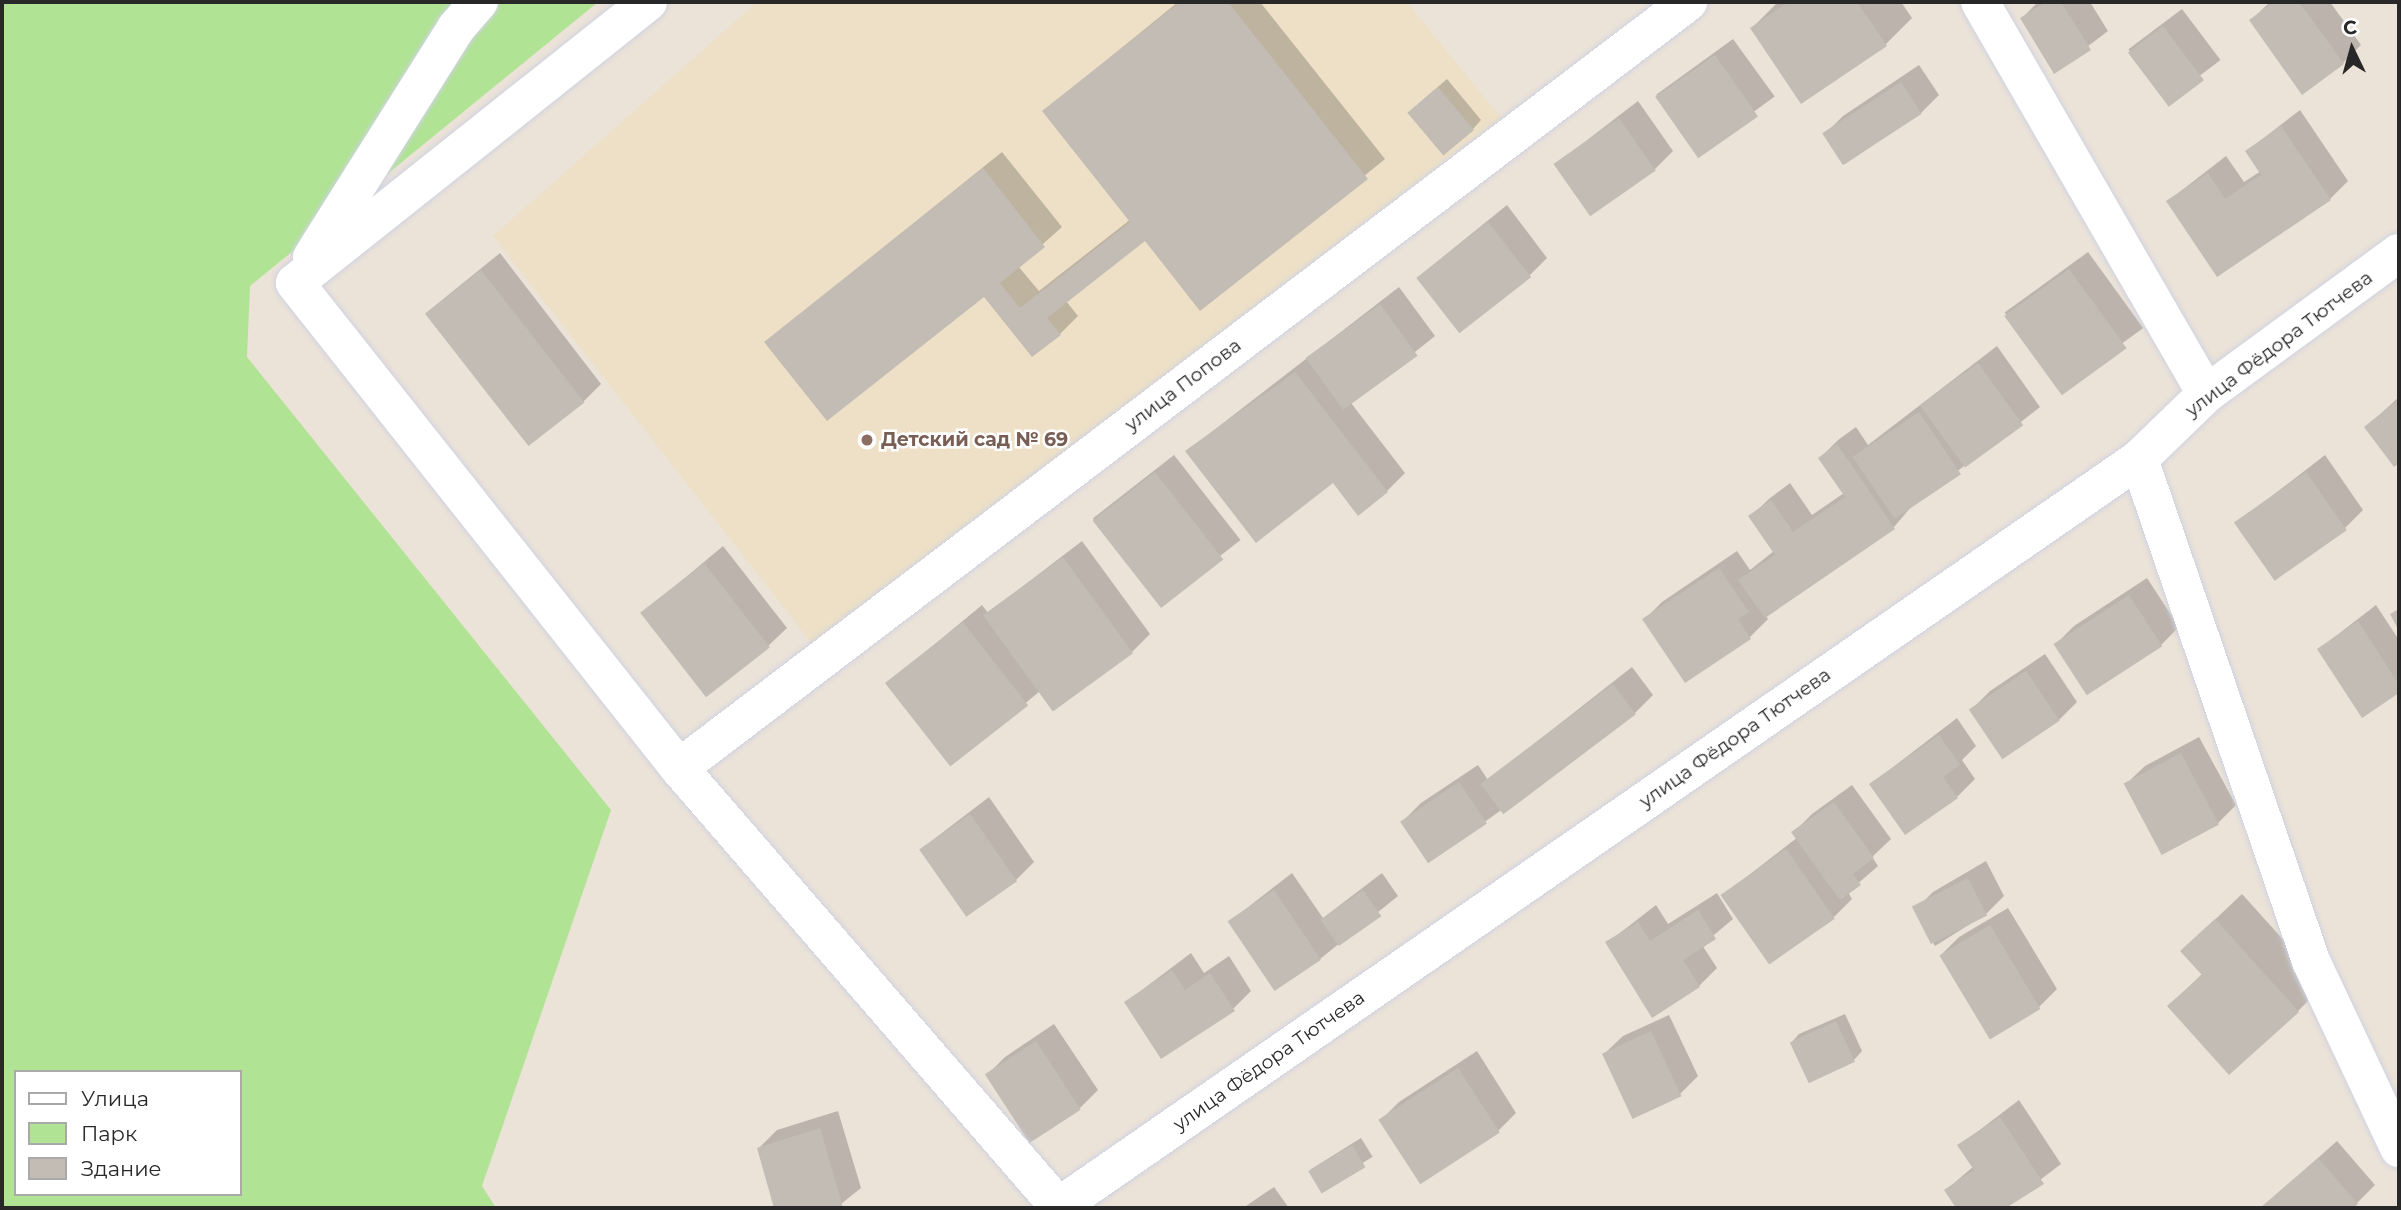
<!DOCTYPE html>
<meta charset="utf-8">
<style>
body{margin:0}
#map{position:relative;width:2401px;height:1210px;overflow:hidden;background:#ebe2d8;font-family:Montserrat,sans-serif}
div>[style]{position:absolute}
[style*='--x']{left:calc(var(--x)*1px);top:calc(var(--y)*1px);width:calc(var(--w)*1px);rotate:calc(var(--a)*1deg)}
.education>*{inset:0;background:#ede0c7}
.green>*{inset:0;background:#b0e393}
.shadow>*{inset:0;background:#0003;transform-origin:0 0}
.building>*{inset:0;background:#c3bcb5;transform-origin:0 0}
.roads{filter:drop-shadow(0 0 2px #ced2e1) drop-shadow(0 0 2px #ced2e1)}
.street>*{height:38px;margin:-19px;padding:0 19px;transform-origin:19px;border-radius:19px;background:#fff}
.dots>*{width:19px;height:19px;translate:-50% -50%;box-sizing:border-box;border:4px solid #fff;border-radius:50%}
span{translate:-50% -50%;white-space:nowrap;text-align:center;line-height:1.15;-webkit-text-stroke:5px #fff;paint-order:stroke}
.street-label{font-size:19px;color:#282828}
.education-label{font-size:19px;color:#785e54;font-weight:700}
.left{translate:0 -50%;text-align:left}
.frame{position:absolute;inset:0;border:4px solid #282828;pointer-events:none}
.legend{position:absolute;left:14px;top:1070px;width:228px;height:126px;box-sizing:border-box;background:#fff;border:2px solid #a9a9a9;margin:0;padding:9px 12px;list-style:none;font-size:21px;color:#282828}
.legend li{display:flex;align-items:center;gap:14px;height:35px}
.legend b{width:35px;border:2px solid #a9a9a9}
.north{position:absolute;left:2317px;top:14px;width:70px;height:70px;-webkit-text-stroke:5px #fff;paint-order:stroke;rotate:355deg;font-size:19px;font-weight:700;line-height:28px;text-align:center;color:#282828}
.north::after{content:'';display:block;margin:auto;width:24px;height:32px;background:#282828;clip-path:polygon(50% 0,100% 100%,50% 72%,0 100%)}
</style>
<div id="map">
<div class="education">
<i style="clip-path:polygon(757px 2px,1407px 2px,1501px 118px,813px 645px,493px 236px)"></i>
</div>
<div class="green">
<i style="clip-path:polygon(evenodd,2px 2px,598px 2px,250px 286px,247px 357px,611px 810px,482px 1186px,496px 1208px,2px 1208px,2px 2px,16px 1072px,240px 1072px,240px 1194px,16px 1194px,16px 1072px)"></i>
</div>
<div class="shadow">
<i style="clip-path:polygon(1178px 2px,1260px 2px,1385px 159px,1201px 309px,1145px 238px,1066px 301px,1078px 316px,1060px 334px,984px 294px,766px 342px,1002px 152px,1062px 227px,1018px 266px,1039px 291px,1131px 219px,1044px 111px)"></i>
<i style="clip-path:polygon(1778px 2px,1901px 2px,1912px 18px,1886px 44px,1752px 28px)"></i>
<i style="clip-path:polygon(2038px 2px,2090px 2px,2108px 31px,2055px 71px,2022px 18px)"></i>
<i style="clip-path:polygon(2270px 2px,2330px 2px,2361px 45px,2343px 63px,2251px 20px)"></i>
<i style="left:2182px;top:9px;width:64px;height:67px;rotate:53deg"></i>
<i style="left:1733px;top:39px;width:71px;height:95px;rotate:54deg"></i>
<i style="clip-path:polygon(1919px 65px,1939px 95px,1921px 113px,1845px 164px,1825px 134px,1843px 116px)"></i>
<i style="clip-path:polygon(1447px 79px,1481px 120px,1473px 129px,1418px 104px)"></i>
<i style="clip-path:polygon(1638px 101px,1673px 151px,1655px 169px,1556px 164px)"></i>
<i style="clip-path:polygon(2300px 110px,2348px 181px,2330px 199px,2168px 201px,2226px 156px,2244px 182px,2261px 171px,2247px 151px)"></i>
<i style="clip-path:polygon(1507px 205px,1547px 258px,1529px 276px,1418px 277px)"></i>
<i style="left:2088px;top:252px;width:94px;height:103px;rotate:54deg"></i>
<i style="clip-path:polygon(500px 253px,601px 384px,583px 402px,426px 313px)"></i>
<i style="clip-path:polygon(1399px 287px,1435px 336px,1351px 403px,1405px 473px,1387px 491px,1187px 451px)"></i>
<i style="clip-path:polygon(1997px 346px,2040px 407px,1911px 507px,1894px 527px,1766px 616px,1768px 619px,1750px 637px,1685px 681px,1644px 620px,1662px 602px,1737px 551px,1750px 570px,1774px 551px,1750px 517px,1769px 499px,1790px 483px,1812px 515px,1844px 493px,1820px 458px,1838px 440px,1856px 427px,1868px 445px)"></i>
<i style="clip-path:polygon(2399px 397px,2399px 461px,2395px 464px,2366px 427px)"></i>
<i style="left:1174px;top:455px;width:108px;height:103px;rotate:52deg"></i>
<i style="clip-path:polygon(2325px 455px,2363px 510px,2345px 528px,2237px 523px)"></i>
<i style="clip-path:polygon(1082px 541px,1150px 634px,1132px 652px,1040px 691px,952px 764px,888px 683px,982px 605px,988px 613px)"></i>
<i style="clip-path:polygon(723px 546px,787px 628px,768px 646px,642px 614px)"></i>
<i style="clip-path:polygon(2147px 578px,2179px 627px,2161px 645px,2056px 644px,2074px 626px)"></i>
<i style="clip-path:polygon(2376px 605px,2399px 640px,2399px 691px,2363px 715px,2319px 649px)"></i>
<i style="clip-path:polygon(2045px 654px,2077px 702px,2059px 720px,1972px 709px,1990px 691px)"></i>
<i style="clip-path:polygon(1632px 667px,1653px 695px,1635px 713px,1486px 821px,1403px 821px,1421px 803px,1478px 765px,1488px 780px)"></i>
<i style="clip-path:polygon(1957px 718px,1976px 746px,1962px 760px,1975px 779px,1957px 797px,1871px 784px)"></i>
<i style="clip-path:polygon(2199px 737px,2236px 805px,2218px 823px,2126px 784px,2145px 766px)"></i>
<i style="clip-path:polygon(1852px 785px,1891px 839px,1872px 857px,1878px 866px,1848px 892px,1852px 899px,1834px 917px,1723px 895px,1798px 837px,1794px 832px,1812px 814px)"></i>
<i style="clip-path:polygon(989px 797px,1034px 862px,1016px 880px,921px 849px)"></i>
<i style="clip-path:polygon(1986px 861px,2004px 896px,1986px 914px,1935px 946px,1915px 910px,1933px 892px)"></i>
<i style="clip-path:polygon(1292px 873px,1323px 918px,1382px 873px,1398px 896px,1320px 959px,1229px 922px)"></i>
<i style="clip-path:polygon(1717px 893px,1733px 919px,1702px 945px,1717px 968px,1699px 986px,1607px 943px,1656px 905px,1668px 924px)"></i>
<i style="clip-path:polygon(2242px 894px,2324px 985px,2298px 1011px,2169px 1006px,2203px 973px,2182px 951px)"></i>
<i style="clip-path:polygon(2008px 908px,2057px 989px,2039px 1007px,1941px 955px,1959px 937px)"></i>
<i style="clip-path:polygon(1191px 953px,1204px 973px,1229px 956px,1251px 991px,1233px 1009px,1126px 1002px)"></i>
<i style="clip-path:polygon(1845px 1014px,1862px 1051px,1854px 1060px,1791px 1043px,1799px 1034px)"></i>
<i style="clip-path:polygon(1669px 1015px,1698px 1076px,1680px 1094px,1604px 1054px,1623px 1036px)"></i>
<i style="clip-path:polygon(1054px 1024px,1098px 1090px,1080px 1108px,1031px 1140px,987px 1075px,1005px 1057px)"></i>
<i style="clip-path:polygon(1477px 1051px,1516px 1113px,1498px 1131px,1381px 1120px,1399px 1102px)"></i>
<i style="clip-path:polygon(2019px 1100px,2061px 1164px,2003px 1208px,1958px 1208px,1946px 1190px,1974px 1166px,1960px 1145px)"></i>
<i style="clip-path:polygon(838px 1111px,861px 1188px,836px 1208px,776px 1208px,759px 1148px,777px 1130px)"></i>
<i style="left:1361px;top:1138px;width:22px;height:60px;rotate:58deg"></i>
<i style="clip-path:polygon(2337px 1141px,2375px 1185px,2357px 1203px,2351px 1208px,2262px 1208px)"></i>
<i style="clip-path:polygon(1274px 1187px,1289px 1208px,1243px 1208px)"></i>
</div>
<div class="building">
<i style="clip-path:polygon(1180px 2px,1228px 2px,1368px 179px,1200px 311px,1145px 241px,1047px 318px,1061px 335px,1032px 357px,984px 297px,827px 421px,764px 342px,983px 168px,1045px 247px,1000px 283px,1020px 308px,1130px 222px,1042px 111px)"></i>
<i style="clip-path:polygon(1789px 2px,1857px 2px,1887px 46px,1801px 104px,1750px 28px)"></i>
<i style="clip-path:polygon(2046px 2px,2061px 2px,2091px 50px,2054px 74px,2020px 18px)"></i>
<i style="clip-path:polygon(2274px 2px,2299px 2px,2344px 64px,2302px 95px,2249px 20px)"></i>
<i style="left:2163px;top:26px;width:68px;height:44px;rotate:53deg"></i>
<i style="left:1715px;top:55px;width:75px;height:73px;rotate:55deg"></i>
<i style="left:1901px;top:82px;width:38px;height:94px;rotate:57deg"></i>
<i style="left:1438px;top:87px;width:56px;height:40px;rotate:50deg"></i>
<i style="left:1619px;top:118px;width:64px;height:80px;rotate:55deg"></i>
<i style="clip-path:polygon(2281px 126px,2331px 200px,2217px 277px,2166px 201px,2208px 173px,2225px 199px,2261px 175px,2245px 151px)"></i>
<i style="left:1488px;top:222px;width:70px;height:91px;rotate:52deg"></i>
<i style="left:2069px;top:269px;width:98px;height:80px;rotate:54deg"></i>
<i style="left:481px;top:270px;width:168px;height:71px;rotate:52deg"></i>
<i style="left:1380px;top:304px;width:64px;height:92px;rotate:54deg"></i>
<i style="left:1978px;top:363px;width:77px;height:72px;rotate:54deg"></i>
<i style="clip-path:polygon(1295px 372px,1388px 492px,1358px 516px,1333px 483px,1256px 543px,1185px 451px)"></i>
<i style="clip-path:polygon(2399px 399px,2399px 463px,2394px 467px,2364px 427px)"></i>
<i style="left:1919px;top:412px;width:75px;height:80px;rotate:56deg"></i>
<i style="clip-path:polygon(1837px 444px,1895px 529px,1765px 618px,1738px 580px,1775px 555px,1748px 516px,1771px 500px,1793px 532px,1845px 497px,1818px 458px)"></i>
<i style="left:1155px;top:472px;width:111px;height:79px;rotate:52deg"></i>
<i style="left:2306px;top:472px;width:71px;height:88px;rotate:55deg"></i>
<i style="left:1063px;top:557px;width:119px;height:99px;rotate:54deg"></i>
<i style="left:704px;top:563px;width:107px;height:81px;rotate:52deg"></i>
<i style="clip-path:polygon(1719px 568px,1749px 612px,1738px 619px,1751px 639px,1685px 683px,1642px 619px)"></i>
<i style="left:2129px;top:595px;width:61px;height:90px;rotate:57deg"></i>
<i style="clip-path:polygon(2399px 609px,2399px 631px,2390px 614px)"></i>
<i style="clip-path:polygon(2358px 621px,2399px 685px,2399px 693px,2362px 718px,2317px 649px)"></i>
<i style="left:963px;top:622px;width:106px;height:99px;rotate:52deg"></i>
<i style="left:2026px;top:671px;width:60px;height:69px;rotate:56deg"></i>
<i style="left:1613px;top:684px;width:38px;height:166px;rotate:53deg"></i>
<i style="clip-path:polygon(1939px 735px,1960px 765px,1943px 777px,1958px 798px,1905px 835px,1869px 784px)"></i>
<i style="left:2181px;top:753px;width:81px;height:65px;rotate:62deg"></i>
<i style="left:1459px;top:782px;width:50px;height:71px;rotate:56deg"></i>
<i style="clip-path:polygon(1834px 802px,1874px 858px,1853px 874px,1861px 885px,1840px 900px,1791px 832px)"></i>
<i style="left:970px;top:814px;width:82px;height:62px;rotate:55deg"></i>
<i style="left:1786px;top:849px;width:85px;height:80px;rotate:55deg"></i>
<i style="left:1968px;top:878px;width:42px;height:63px;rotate:63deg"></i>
<i style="left:1274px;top:890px;width:84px;height:56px;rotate:56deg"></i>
<i style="left:1363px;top:890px;width:32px;height:52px;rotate:55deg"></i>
<i style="clip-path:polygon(1698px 910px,1716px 939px,1683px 960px,1700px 987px,1652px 1018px,1605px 942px,1638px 922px,1650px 941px)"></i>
<i style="clip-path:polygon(2215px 919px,2299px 1012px,2229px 1075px,2167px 1006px,2202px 975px,2180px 951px)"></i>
<i style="left:1990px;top:925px;width:98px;height:59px;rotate:59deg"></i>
<i style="clip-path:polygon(1172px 970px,1185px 990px,1210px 973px,1235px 1011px,1161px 1059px,1124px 1002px)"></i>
<i style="left:1836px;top:1021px;width:45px;height:51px;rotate:65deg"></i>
<i style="left:1651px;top:1031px;width:72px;height:54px;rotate:65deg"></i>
<i style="left:1036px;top:1041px;width:82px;height:61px;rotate:57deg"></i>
<i style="left:1458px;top:1068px;width:77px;height:95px;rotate:57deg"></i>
<i style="clip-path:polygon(2000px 1117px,2044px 1184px,2006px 1208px,1956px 1208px,1944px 1190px,1974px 1170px,1957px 1145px)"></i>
<i style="clip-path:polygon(820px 1128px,843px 1208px,774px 1208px,757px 1148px)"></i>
<i style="left:1352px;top:1145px;width:26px;height:51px;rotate:59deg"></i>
<i style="clip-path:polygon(2318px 1158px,2358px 1204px,2353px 1208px,2260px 1208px)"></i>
</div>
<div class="roads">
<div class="street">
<i style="--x:648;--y:2;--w:451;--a:141.5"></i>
<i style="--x:295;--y:283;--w:619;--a:51.63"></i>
<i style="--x:679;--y:768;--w:582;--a:49.11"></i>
<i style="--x:1980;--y:2;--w:452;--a:60"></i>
<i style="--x:312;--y:257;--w:271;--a:-57.8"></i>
<i style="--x:456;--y:28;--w:35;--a:-49"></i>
<i style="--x:2139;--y:459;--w:531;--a:71.09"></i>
<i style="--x:2311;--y:961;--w:207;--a:64.8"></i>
<i style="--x:679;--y:768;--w:1267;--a:-37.2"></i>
<i style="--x:1058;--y:1207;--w:1315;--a:-34.68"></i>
<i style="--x:2139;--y:459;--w:93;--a:-44.1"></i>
<i style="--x:2206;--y:394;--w:239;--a:-36.2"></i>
</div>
</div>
<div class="dots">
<i style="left:867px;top:440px;background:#8d6e63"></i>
</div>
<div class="street-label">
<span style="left:2279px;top:344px;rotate:-37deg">улица Фёдора Тютчева</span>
<span style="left:1183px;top:385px;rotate:-37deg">улица Попова</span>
<span style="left:1735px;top:738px;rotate:-35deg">улица Фёдора Тютчева</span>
<span style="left:1269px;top:1061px;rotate:-35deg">улица Фёдора Тютчева</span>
</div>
<div class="education-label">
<span class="left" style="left:881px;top:440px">Детский сад № 69</span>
</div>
<div class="frame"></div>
<ul class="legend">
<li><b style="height:9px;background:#fff"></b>Улица</li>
<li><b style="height:19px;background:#b0e393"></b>Парк</li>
<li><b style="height:19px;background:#c3bcb5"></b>Здание</li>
</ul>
<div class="north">С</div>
</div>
